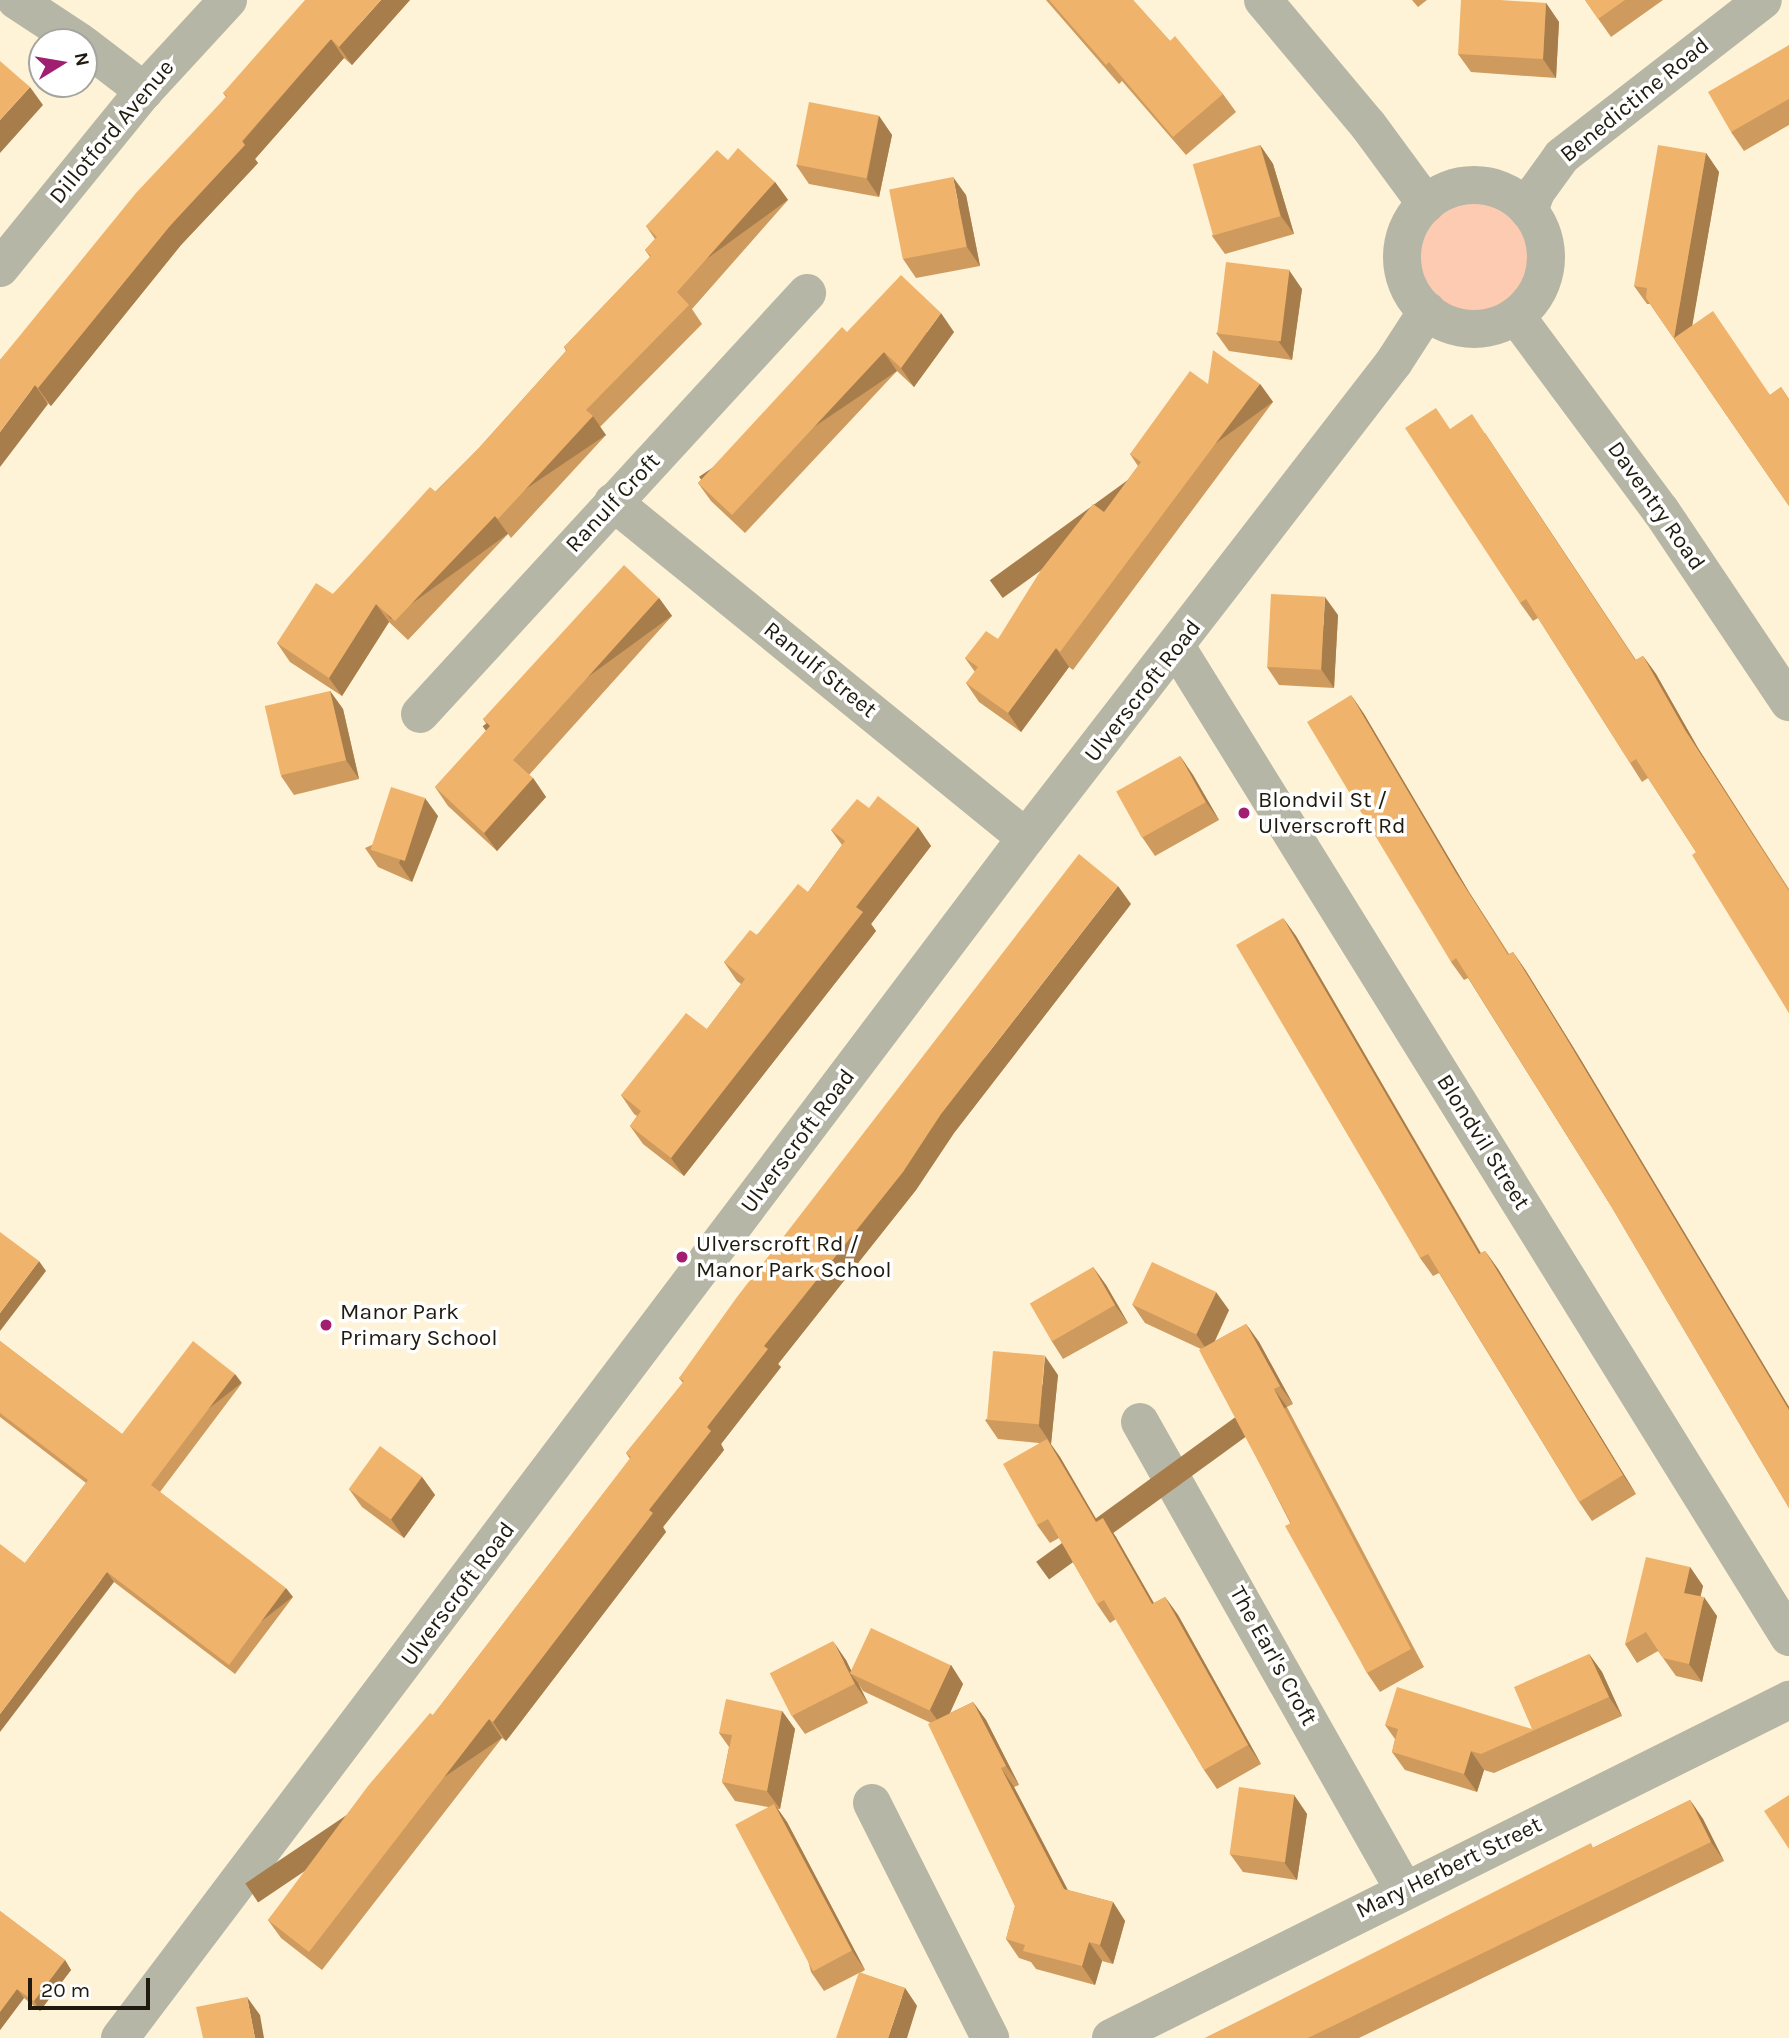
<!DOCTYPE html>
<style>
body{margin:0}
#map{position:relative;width:1789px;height:2038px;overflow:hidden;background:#fef3d6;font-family:Karla,sans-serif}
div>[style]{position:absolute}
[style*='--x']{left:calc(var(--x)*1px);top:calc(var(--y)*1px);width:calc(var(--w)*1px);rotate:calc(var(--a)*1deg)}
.green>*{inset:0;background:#fccbb1}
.round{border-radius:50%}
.minor>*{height:38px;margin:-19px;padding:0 19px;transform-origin:19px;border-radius:19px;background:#b5b6a6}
.tertiary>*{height:38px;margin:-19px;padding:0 19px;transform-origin:19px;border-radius:19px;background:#b5b6a6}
.tertiary>.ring{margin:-19px;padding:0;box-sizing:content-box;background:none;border:38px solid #b5b6a6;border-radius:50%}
.wall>*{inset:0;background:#ce9a5d}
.shaded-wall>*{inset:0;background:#a87d4c;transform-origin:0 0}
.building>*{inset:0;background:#f0b36c;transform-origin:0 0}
.dots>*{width:19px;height:19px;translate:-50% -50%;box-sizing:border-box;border:4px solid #fff;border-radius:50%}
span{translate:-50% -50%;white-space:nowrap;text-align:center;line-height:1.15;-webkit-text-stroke:7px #fff;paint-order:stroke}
.street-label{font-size:23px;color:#201b0e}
.poi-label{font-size:23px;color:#201b0e}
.left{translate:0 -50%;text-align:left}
.north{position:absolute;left:28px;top:28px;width:70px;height:70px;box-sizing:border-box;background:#fff;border:2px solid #a6a49f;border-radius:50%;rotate:79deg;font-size:19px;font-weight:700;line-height:28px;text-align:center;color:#201b0e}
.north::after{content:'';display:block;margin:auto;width:24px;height:32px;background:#a01f71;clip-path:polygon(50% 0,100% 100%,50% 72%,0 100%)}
.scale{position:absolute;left:28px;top:1978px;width:122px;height:32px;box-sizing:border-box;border:4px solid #201b0e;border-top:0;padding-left:9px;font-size:21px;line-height:24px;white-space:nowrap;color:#201b0e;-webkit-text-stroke:5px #fff;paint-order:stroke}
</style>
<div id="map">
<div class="green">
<i class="round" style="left:1418px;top:201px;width:110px;height:110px"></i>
</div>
<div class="minor">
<i style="--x:16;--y:0;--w:77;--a:33.3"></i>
<i style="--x:84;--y:45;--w:76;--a:37.5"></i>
<i style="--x:1529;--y:211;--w:20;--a:-70"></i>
<i style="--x:1536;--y:192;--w:44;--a:-54.2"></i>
<i style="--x:1562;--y:156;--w:254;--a:-37.8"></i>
<i style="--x:0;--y:268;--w:228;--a:-50.9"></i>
<i style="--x:144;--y:91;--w:124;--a:-47.3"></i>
<i style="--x:613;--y:502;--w:532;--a:39.13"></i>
<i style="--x:1177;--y:648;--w:1163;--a:58.25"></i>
<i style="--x:420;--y:714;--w:572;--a:-47.41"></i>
<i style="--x:1140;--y:1422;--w:537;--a:60.57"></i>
<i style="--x:872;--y:1803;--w:263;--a:63.3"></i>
<i style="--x:120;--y:2038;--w:1504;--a:-52.95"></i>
<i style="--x:1026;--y:838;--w:602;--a:-52.29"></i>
<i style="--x:1394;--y:362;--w:61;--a:-57.1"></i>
<i style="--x:1111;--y:2038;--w:758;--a:-26.5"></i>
</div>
<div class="tertiary">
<i style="--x:1263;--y:0;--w:163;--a:50"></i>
<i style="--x:1368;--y:125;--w:98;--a:53.7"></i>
<i class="ring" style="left:1402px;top:185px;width:106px;height:106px"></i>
<i style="--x:1516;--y:316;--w:243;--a:53.4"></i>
<i style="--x:1661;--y:511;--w:230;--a:56.2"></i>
</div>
<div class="wall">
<i style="clip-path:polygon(410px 0,352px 65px,344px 58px,255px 159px,258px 163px,181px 245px,51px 406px,0 360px,226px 97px,223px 93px)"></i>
<i style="clip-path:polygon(1046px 0,1133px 0,1170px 41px,1223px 94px,1236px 112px,1186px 155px,1122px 81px,1119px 84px)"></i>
<i style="clip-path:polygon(1412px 0,1427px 0,1418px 7px)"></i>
<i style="clip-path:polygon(1585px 0,1663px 0,1611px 37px)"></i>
<i style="clip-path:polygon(1546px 3px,1559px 22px,1556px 78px,1471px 72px,1458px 54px)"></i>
<i style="clip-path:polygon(1789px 45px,1789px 125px,1744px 151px,1731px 132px)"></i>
<i style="clip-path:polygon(879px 116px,892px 135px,879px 197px,809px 184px,796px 165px)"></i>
<i style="clip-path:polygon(1260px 145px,1273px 164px,1294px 234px,1225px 254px,1212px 236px)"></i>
<i style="clip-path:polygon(1706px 153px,1719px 172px,1692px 325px,1770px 395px,1781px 387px,1789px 399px,1789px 506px,1650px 304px,1647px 304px,1634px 286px)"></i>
<i style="clip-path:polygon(728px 160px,775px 182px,788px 200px,692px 309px,702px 324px,600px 427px,606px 435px,511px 538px,508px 534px,408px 640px,389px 622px,342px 696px,290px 662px,277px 643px,333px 594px,478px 449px,566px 351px,564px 347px,650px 257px,645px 250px,655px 239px,646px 226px)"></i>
<i style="clip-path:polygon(966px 195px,980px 266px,916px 278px,903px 259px)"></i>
<i style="clip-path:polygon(1302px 289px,1292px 360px,1229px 351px,1216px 333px)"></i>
<i style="clip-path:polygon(847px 332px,954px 332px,914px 387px,897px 371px,745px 533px,711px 501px,698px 483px)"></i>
<i style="clip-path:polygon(1208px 384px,1260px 384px,1273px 402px,1073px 670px,1069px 667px,1021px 732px,979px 702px,966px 683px,975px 672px,965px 658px,998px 639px,1104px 512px,1138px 466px,1130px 454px)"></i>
<i style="clip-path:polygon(1450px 429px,1485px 433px,1636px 660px,1643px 656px,1656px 674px,1698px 748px,1789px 889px,1789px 1013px,1696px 852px,1648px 778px,1642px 782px,1630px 763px,1538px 618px,1533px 621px,1520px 603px)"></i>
<i style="clip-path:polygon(659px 598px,672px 616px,529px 775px,533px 778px,546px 797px,497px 851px,448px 806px,435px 787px,489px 728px,483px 719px)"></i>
<i style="clip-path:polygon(1338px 615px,1334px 688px,1279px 685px,1267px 667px)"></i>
<i style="clip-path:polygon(330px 691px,343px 709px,359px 779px,294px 795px,281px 776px)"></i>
<i style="clip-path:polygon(1351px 695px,1364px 714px,1469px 892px,1509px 954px,1513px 952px,1526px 971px,1578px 1055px,1789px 1407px,1789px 1508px,1611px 1206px,1468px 978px,1464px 980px,1451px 962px)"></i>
<i style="clip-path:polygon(1180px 756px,1193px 775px,1219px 820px,1155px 856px,1142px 837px)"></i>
<i style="clip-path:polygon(869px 808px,918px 827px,931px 846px,871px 924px,876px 931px,684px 1176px,643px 1144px,630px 1126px,637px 1116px,634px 1114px,621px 1095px,707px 1029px,741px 984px,737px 981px,724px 962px,808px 892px,842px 845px,831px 830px)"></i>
<i style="clip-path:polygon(438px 816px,412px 882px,378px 867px,365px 848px)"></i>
<i style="clip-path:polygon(1131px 904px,954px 1133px,916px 1190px,778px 1364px,781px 1367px,721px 1444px,724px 1450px,663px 1527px,666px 1532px,506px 1741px,502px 1738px,322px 1970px,281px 1938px,268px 1920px,433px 1715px,630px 1459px,626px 1453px,683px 1383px,679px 1378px)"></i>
<i style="clip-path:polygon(1283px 918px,1296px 936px,1481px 1253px,1485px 1251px,1498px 1269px,1636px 1494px,1592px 1521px,1579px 1502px,1439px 1273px,1433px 1276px,1420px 1258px)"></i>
<i style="clip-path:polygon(1093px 1267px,1106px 1285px,1128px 1323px,1063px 1359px,1051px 1340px)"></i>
<i style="clip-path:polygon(1132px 1304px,1229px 1310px,1215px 1341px,1246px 1324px,1259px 1342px,1293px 1404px,1287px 1407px,1424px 1667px,1380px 1692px,1367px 1673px,1201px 1349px,1145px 1323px)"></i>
<i style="clip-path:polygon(0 1341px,122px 1434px,242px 1383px,160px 1492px,293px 1597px,235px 1674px,114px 1582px,25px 1563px,86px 1483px,0 1417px)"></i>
<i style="clip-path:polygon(1058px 1375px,1051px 1444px,1060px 1457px,1097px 1521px,1103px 1518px,1116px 1537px,1154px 1603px,1165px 1597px,1178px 1615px,1261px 1764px,1217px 1789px,1204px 1770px,1116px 1619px,1110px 1623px,1097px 1604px,1059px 1538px,1050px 1543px,1037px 1525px,1039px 1443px,998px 1439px,985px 1420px)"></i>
<i style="clip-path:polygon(422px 1477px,435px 1495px,404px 1538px,362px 1507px,349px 1489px)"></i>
<i style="clip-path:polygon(1690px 1567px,1703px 1586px,1700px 1597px,1717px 1616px,1702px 1682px,1676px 1676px,1658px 1651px,1637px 1663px,1625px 1644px)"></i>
<i style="clip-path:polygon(1589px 1654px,1602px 1672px,1622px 1716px,1494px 1773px,1484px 1770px,1477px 1792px,1405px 1770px,1392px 1752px,1395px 1739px,1385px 1725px,1532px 1729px)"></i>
<i style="clip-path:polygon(846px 1660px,851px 1671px,951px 1665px,963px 1684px,950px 1713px,973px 1702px,986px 1720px,1019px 1785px,1014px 1787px,1068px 1890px,1113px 1902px,1125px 1921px,1113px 1964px,1102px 1961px,1095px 1985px,1036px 1969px,1031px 1962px,1019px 1958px,1006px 1939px,1015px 1906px,931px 1723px,863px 1691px,858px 1683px,868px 1703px,805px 1734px,792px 1716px)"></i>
<i style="clip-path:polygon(782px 1711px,795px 1729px,780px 1809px,778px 1809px,787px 1822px,865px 1970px,860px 1973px,905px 1988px,917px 2006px,859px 1973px,824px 1991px,811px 1972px,768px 1807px,735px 1801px,722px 1782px,729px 1747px,719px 1733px)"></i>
<i style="clip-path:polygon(1294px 1795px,1307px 1814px,1297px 1880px,1243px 1872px,1230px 1854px)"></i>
<i style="clip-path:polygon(1690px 1800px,1703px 1819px,1724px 1861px,1359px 2038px,1205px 2038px)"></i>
<i style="clip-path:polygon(0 1911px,65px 1960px,71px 1970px,40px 2011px,24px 1998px,0 2030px)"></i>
</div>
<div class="shaded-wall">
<i style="clip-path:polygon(381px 0,410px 0,352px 65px,339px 47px)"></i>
<i style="clip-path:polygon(1546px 3px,1559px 22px,1556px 78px,1543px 59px)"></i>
<i style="clip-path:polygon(331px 39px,344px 58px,255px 159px,258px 163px,181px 245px,51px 406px,38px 388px,169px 227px)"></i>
<i style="clip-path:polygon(30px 87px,43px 105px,0 153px,0 120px)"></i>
<i style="clip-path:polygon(879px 116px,892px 135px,879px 197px,867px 179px)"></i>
<i style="clip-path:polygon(1260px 145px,1273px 164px,1294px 234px,1281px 216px)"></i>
<i style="clip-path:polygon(1706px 153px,1719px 172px,1687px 356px,1674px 338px)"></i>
<i style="clip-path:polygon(953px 177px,966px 195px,980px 266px,967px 247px)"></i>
<i style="left:775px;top:182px;width:22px;height:147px;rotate:54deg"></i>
<i style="clip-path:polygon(1289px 270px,1302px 289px,1292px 360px,1279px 342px)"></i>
<i style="clip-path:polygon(941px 313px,954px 332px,914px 387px,901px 368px)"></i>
<i style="left:884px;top:352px;width:23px;height:223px;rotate:56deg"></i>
<i style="left:1260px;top:384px;width:22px;height:334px;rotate:54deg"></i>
<i style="clip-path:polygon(35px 385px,48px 404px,0 467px,0 432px)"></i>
<i style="left:593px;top:416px;width:23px;height:140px;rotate:56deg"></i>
<i style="left:495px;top:516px;width:22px;height:145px;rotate:54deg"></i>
<i style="clip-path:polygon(1325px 597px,1338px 615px,1334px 688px,1321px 669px)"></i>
<i style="left:659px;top:598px;width:22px;height:218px;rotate:54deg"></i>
<i style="clip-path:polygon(376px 604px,389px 622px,342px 696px,329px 678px)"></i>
<i style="clip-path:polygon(1056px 648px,1069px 667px,1021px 732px,1008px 713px)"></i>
<i style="clip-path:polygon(1643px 656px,1656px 674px,1698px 748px,1789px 891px,1685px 730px)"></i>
<i style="clip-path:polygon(330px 691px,343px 709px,359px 779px,346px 760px)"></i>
<i style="clip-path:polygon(1351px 695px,1364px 714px,1469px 892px,1521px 973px,1456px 873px)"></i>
<i style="clip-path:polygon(1180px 756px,1193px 775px,1219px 820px,1206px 802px)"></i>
<i style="clip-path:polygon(533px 778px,546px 797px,497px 851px,484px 833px)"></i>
<i style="clip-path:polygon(425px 798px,438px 816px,412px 882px,399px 863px)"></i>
<i style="clip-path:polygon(918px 827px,931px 846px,871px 924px,876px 931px,684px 1176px,671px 1158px,856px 907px)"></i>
<i style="clip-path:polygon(1118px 886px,1131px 904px,954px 1133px,916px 1190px,778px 1364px,781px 1367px,721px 1444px,724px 1450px,663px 1527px,666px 1532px,506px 1741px,493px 1722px,649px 1510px,764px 1346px,941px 1114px)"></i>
<i style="clip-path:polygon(1283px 918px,1296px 936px,1492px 1273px,1479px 1254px)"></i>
<i style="clip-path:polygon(1513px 952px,1526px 971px,1578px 1055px,1789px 1407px,1789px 1410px)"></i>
<i style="clip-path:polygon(1485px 1251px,1498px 1269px,1636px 1494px,1623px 1475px)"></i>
<i style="clip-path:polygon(39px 1261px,46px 1271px,0 1331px,0 1313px)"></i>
<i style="clip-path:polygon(1093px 1267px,1106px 1285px,1128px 1323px,1115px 1305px)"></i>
<i style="clip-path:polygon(1216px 1292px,1229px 1310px,1209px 1353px,1196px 1334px)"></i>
<i style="clip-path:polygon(1246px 1324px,1259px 1342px,1293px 1404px,1280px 1386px)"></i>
<i style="clip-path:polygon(1045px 1356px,1058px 1375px,1051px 1444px,1039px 1426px)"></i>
<i style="left:235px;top:1374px;width:11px;height:139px;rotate:52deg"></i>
<i style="left:1274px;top:1389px;width:22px;height:294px;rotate:54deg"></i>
<i style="clip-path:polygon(1047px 1439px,1060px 1457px,1109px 1541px,1096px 1522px)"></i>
<i style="clip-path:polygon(422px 1477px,435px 1495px,404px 1538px,391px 1519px)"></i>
<i style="clip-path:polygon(1103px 1518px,1116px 1537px,1165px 1623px,1152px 1604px)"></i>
<i style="clip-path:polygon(1690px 1567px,1703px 1586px,1697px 1611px,1684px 1593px)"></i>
<i style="clip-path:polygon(107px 1572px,114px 1582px,0 1732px,0 1714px)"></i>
<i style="left:286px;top:1588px;width:11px;height:96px;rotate:52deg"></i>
<i style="clip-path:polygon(1165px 1597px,1178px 1615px,1261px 1764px,1248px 1745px)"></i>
<i style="clip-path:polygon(1704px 1597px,1717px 1616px,1702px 1682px,1689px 1664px)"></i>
<i style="clip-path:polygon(833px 1641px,846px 1660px,853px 1674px,850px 1673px,858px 1683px,868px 1703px,855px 1684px)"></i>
<i style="clip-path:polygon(1589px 1654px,1602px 1672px,1622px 1716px,1609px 1697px)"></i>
<i style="clip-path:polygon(951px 1665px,963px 1684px,943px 1728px,930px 1710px)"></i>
<i style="clip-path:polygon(973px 1702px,986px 1720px,1019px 1785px,1006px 1766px)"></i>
<i style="clip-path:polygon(782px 1711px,795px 1729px,780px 1809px,767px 1791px)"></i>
<i style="left:489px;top:1719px;width:23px;height:294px;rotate:56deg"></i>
<i style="clip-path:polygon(1471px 1751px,1484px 1770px,1477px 1792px,1464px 1774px)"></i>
<i style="clip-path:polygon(1001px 1768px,1014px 1787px,1077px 1908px,1064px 1889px)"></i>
<i style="clip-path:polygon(1294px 1795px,1307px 1814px,1297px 1880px,1284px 1862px)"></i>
<i style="clip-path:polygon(1690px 1800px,1703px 1819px,1724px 1861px,1711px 1842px)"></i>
<i style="clip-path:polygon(774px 1804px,787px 1822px,865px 1970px,852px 1951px)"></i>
<i style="clip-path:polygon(1113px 1902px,1125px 1921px,1113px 1964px,1100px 1945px)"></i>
<i style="clip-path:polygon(1089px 1942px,1102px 1961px,1095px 1985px,1082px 1966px)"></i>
<i style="clip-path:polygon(65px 1960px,71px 1970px,40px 2011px,34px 2001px)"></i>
<i style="clip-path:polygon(905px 1988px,917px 2006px,907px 2038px,888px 2038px)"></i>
<i style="clip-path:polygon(17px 1989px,24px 1998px,0 2030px,0 2012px)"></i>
<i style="clip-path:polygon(247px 1997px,260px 2015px,264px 2038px,255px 2038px)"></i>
</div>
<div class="building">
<i style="clip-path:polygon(305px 0,381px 0,339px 47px,331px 39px,242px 141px,245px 145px,169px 227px,38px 388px,35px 385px,0 432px,0 360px,136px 193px,227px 96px,223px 93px)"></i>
<i style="clip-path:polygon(1049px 0,1133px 0,1170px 41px,1175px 36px,1223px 94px,1173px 137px,1109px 62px,1106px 65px)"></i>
<i style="clip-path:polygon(1461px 0,1500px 0,1546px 3px,1543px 59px,1458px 54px)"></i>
<i style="clip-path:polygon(1585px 0,1625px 0,1598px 19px)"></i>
<i style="clip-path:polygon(1789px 45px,1789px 99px,1731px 132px,1708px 92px)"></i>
<i style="clip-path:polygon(0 61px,30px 87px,0 120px)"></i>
<i style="left:809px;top:102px;width:71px;height:64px;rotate:11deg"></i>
<i style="left:1260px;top:145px;width:74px;height:70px;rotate:74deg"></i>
<i style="clip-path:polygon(1658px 145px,1706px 153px,1674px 338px,1713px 311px,1770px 395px,1781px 387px,1789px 400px,1789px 506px,1646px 298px,1647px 288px,1634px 286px)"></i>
<i style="clip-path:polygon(738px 148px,775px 182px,677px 292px,689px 305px,586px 410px,593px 416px,498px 519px,495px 516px,395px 621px,376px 604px,329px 678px,277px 643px,316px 583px,333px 594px,430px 487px,436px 492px,478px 449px,567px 350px,564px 347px,651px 256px,645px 250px,657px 237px,646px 226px,717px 150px,728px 160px)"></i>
<i style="left:953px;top:177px;width:71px;height:65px;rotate:79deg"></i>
<i style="left:1226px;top:262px;width:64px;height:72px;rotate:7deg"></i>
<i style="clip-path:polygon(901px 275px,941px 313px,901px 368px,884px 352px,732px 515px,698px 483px,842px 327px,847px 332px)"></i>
<i style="clip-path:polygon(1213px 350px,1260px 384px,1060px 652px,1056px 648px,1008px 713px,966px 683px,978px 667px,965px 658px,986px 631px,998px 639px,1041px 570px,1093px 504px,1104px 512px,1141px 462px,1130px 454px,1190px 371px,1208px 384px)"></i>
<i style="clip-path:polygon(1436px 408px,1450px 429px,1472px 414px,1635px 660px,1643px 656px,1685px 730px,1789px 891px,1789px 1013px,1692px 855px,1696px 852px,1636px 759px,1630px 763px,1526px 599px,1520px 603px,1405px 428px)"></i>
<i style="clip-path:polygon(624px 565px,659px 598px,513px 760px,533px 778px,484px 833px,435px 787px,490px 726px,483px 719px)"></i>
<i style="left:1271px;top:594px;width:54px;height:73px;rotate:3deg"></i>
<i style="left:330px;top:691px;width:71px;height:67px;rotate:77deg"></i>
<i style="clip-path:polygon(1351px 695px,1456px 873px,1508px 955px,1513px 952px,1565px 1036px,1789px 1410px,1789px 1508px,1611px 1206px,1456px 958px,1451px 962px,1307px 722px)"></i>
<i style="left:1180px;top:756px;width:53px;height:73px;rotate:61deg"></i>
<i style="left:391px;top:787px;width:36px;height:66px;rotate:18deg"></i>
<i style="clip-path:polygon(878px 796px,918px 827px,856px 907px,863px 912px,671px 1158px,630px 1126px,641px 1111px,621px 1095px,686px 1013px,707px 1029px,745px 979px,724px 962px,750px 930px,757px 935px,798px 884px,808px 892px,845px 841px,831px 830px,857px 799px,869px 808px)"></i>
<i style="clip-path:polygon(1079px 854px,1118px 886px,941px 1114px,903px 1172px,764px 1346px,768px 1349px,707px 1427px,711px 1431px,649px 1510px,653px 1513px,493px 1722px,489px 1719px,309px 1952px,268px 1920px,368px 1786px,430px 1713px,433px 1715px,631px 1457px,626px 1453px,684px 1381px,679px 1378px,737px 1297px)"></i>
<i style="clip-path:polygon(1283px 918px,1479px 1254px,1485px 1251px,1623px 1475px,1579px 1502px,1428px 1254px,1420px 1258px,1236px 945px)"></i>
<i style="clip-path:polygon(0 1232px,39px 1261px,0 1313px)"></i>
<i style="left:1152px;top:1262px;width:71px;height:47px;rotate:25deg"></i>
<i style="left:1093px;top:1267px;width:44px;height:73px;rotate:60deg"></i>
<i style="clip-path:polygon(1246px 1324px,1280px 1386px,1274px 1389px,1411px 1649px,1367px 1673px,1285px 1526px,1291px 1523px,1199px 1350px)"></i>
<i style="clip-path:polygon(0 1341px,122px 1434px,193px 1341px,235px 1374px,151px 1485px,286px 1588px,229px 1665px,107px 1572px,0 1714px,0 1544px,25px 1563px,88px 1480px,0 1413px)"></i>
<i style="left:993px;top:1351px;width:52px;height:69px;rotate:5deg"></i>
<i style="clip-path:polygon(1047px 1439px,1096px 1522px,1103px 1518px,1152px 1604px,1165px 1597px,1248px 1745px,1204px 1770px,1104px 1600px,1097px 1604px,1048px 1519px,1037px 1525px,1003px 1464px)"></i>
<i style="left:380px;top:1446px;width:52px;height:53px;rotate:36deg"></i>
<i style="clip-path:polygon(1646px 1557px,1690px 1567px,1684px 1593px,1704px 1597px,1689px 1664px,1663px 1658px,1646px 1632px,1625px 1644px)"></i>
<i style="left:871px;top:1628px;width:88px;height:50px;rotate:25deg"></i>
<i style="left:833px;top:1641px;width:48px;height:71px;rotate:63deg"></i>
<i style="clip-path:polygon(1589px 1654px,1609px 1697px,1481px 1754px,1471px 1751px,1464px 1774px,1392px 1752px,1398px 1729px,1385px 1725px,1397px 1687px,1532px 1729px,1514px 1687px)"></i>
<i style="clip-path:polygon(726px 1699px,782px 1711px,767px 1791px,722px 1782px,732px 1735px,719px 1733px)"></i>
<i style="clip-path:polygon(973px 1702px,1006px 1766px,1001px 1768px,1064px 1889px,1113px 1902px,1100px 1945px,1089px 1942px,1082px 1966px,1023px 1951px,1025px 1945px,1006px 1939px,1015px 1906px,928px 1724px)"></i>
<i style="left:1239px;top:1787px;width:56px;height:68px;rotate:8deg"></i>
<i style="clip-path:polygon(1789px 1795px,1789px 1849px,1764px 1811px)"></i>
<i style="clip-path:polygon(1690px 1800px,1711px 1842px,1308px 2038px,1205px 2038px,1591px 1843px,1593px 1848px)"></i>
<i style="left:774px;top:1804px;width:166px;height:44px;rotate:62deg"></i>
<i style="clip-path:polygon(0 1911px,65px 1960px,34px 2001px,17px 1989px,0 2012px)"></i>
<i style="clip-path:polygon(859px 1972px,905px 1988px,888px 2038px,836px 2038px)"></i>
<i style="clip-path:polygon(247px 1997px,255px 2038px,203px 2038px,196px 2007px)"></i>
</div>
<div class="dots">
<i style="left:1244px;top:813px;background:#a01f71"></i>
<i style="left:682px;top:1257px;background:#a01f71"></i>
<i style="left:326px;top:1325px;background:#a01f71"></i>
</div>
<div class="street-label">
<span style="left:1635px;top:100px;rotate:-39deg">Benedictine Road</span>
<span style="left:112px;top:132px;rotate:-50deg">Dillotford Avenue</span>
<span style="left:613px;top:503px;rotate:-47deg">Ranulf Croft</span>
<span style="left:1656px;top:506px;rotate:55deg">Daventry Road</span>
<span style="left:820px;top:670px;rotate:39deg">Ranulf Street</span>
<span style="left:1143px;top:691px;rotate:-52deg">Ulverscroft Road</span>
<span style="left:798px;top:1141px;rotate:-53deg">Ulverscroft Road</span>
<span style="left:1483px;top:1142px;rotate:58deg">Blondvil Street</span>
<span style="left:458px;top:1594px;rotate:-53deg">Ulverscroft Road</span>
<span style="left:1273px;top:1656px;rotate:61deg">The Earl's Croft</span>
<span style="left:1449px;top:1868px;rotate:-26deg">Mary Herbert Street</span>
</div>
<div class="poi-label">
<span class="left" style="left:1258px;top:813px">Blondvil St /<br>Ulverscroft Rd</span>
<span class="left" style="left:696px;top:1257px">Ulverscroft Rd /<br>Manor Park School</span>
<span class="left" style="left:340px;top:1325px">Manor Park<br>Primary School</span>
</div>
<div class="north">N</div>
<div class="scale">20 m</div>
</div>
